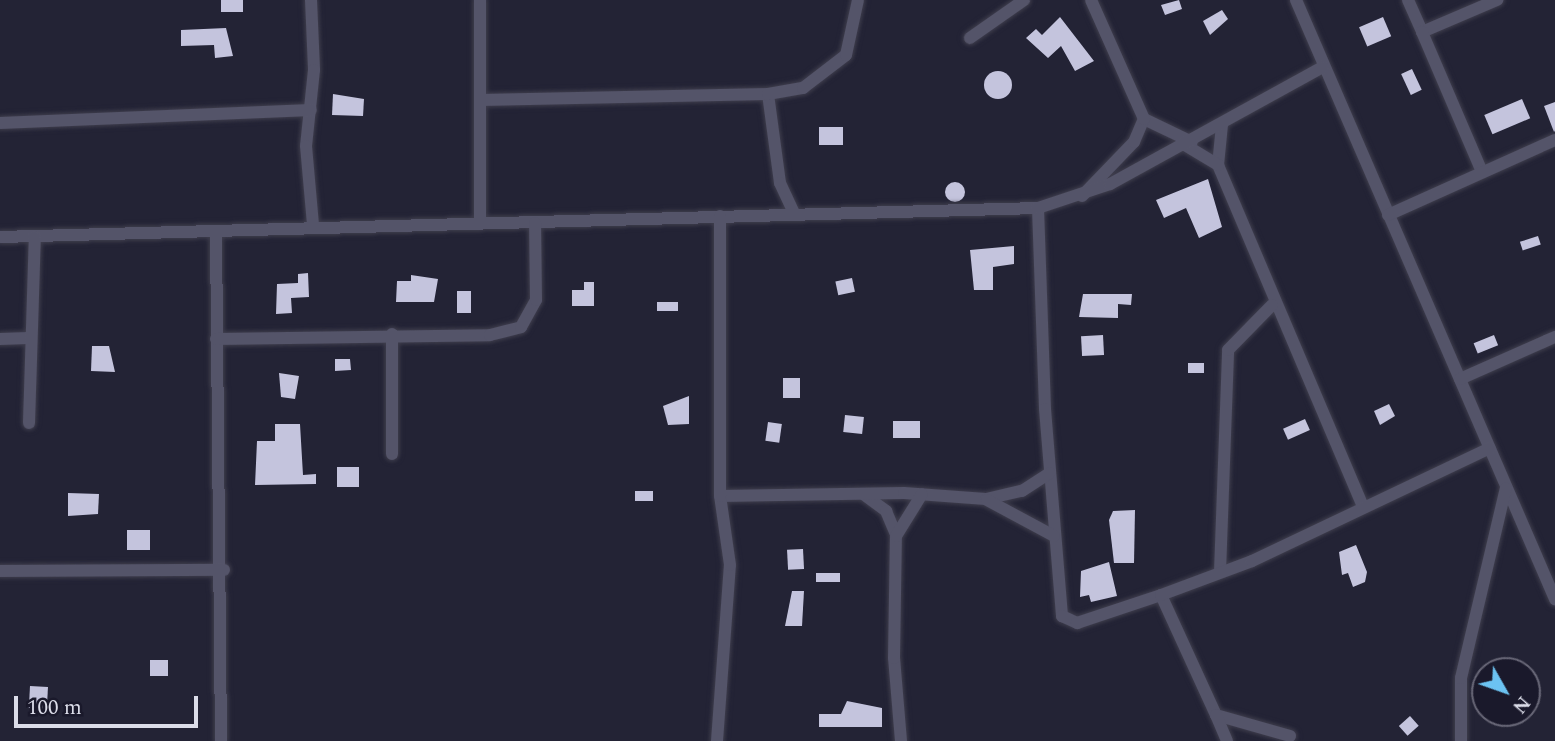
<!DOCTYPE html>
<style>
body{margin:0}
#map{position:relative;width:1555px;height:741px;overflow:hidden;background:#232335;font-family:Spectral,serif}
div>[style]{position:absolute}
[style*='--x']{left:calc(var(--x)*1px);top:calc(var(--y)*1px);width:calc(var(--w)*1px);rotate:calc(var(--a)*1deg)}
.building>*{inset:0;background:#c4c4dd;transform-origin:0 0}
.round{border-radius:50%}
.roads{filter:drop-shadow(0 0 2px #3f3e4d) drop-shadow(0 0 2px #3f3e4d)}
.street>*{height:12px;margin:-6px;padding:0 6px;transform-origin:6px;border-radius:6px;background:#545469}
span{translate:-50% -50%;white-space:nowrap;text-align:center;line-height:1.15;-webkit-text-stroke:7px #1a192b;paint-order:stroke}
.north{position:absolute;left:1471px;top:657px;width:70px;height:70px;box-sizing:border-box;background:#1a192b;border:2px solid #686777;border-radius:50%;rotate:130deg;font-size:19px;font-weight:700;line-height:28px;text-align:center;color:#dcdde9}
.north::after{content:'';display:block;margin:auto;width:24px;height:32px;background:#6cc3f2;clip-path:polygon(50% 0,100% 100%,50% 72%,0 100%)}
.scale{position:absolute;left:14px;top:696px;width:184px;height:32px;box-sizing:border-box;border:4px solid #dcdde9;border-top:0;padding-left:9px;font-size:21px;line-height:24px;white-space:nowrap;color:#dcdde9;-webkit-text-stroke:5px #1a192b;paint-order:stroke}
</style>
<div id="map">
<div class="building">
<i style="left:221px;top:0;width:22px;height:12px"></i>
<i style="clip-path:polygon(1179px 0,1182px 9px,1165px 15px,1161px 5px)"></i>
<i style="clip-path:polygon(1222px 10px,1228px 19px,1210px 35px,1203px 21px)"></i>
<i style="clip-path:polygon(1060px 17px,1094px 61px,1075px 71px,1061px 46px,1048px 58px,1026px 38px,1036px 29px,1042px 35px)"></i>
<i style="left:1383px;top:17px;width:21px;height:26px;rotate:67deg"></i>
<i style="clip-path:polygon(226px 28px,233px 56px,215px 58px,214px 45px,181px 46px,181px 30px)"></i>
<i style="left:1412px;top:69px;width:23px;height:12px;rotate:65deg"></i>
<i class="round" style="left:984px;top:71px;width:28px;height:28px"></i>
<i style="clip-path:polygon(333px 94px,364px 99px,363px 116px,332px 115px)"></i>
<i style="left:1522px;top:99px;width:21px;height:41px;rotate:67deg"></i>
<i style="clip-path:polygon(1555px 102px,1555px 131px,1554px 132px,1544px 106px)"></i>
<i style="left:819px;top:127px;width:24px;height:18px"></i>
<i style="clip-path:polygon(1208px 179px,1222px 227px,1199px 238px,1186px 208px,1164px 218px,1156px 200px)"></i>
<i class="round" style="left:945px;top:182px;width:20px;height:20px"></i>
<i style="left:1538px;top:236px;width:9px;height:19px;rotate:72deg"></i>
<i style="clip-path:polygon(1014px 246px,1014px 264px,993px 267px,993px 290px,974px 290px,970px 250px)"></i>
<i style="clip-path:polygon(308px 273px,309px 297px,291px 298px,292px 313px,276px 314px,277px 284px,298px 283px,298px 274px)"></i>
<i style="clip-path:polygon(411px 275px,438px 279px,434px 302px,396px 302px,397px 281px,411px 281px)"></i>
<i style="left:852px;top:278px;width:14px;height:17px;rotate:78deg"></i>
<i style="clip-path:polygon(584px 282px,594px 282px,594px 306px,572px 306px,572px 290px,584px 290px)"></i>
<i style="left:457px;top:291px;width:14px;height:22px"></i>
<i style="clip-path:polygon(1083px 294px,1132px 294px,1131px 305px,1118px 304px,1118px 318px,1079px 317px)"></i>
<i style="left:657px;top:302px;width:21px;height:9px"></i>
<i style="left:1103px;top:335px;width:20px;height:22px;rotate:87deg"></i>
<i style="left:1494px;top:335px;width:11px;height:22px;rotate:68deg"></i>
<i style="clip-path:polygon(92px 346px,109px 346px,115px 372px,91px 371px)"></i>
<i style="clip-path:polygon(335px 359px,350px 359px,351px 370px,335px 371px)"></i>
<i style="left:1188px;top:363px;width:16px;height:10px"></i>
<i style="clip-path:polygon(279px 373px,299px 376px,295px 399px,281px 397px)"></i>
<i style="left:783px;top:378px;width:17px;height:20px"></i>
<i style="clip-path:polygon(689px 396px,689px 424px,668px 425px,663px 406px)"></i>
<i style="clip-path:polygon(1389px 404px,1395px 416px,1380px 425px,1374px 411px)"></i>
<i style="left:845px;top:415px;width:19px;height:17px;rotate:6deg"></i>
<i style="left:1305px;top:419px;width:12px;height:24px;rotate:66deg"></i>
<i style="left:920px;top:421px;width:17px;height:27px;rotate:90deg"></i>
<i style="left:768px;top:422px;width:14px;height:19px;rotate:8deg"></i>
<i style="clip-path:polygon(275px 424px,300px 424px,303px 475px,316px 474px,316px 484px,255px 485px,257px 441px,275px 441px)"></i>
<i style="left:359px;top:467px;width:20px;height:22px;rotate:90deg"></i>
<i style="left:635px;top:491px;width:18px;height:10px"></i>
<i style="clip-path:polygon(68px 493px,99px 494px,98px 514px,68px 516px)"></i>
<i style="clip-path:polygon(1135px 510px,1134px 563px,1114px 563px,1109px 520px,1113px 511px)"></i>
<i style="left:150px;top:530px;width:20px;height:23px;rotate:90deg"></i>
<i style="clip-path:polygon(1356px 545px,1367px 572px,1365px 582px,1353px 587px,1348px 573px,1342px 575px,1339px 552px)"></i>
<i style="left:803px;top:549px;width:20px;height:16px;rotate:87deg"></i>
<i style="clip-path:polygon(1109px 562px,1117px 596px,1091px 602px,1089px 595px,1080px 597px,1081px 571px)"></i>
<i style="left:840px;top:573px;width:9px;height:24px;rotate:90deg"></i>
<i style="clip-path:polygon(792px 591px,804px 591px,802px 626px,785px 626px)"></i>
<i style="left:150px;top:660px;width:18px;height:16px"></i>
<i style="left:30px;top:686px;width:18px;height:22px;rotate:3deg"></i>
<i style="clip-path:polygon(847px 701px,882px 708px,882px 727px,819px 727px,819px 714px,841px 714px)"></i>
<i style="left:1410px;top:716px;width:13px;height:15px;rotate:48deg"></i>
</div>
<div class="roads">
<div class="street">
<i style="--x:311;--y:0;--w:70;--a:87.5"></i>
<i style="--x:314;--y:70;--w:76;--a:96"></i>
<i style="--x:306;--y:146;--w:79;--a:84.9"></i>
<i style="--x:1296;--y:0;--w:653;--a:66.62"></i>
<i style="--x:1408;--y:0;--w:35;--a:66"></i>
<i style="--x:1422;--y:32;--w:82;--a:-23.1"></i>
<i style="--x:1422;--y:32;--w:152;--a:66.8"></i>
<i style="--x:970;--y:38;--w:66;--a:-35.1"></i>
<i style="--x:768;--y:94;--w:90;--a:82.3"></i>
<i style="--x:780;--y:183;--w:35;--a:65"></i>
<i style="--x:481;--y:100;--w:287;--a:-1.2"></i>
<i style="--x:768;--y:94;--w:36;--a:-10"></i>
<i style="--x:803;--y:88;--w:54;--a:-37.5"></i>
<i style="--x:846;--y:55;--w:56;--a:-77.7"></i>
<i style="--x:1144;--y:119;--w:53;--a:25.6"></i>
<i style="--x:0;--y:123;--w:311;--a:-2.4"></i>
<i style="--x:1222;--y:125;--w:40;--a:95.7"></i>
<i style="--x:1218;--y:165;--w:369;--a:67"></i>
<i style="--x:1185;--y:145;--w:39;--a:31"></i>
<i style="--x:1082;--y:196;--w:75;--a:-46.1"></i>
<i style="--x:1134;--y:142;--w:25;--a:-67"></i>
<i style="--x:1144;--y:119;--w:130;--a:-114"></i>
<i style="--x:1038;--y:208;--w:201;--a:88"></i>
<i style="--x:1045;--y:409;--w:208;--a:85.3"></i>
<i style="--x:1062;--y:616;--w:17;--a:25"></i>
<i style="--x:1077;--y:623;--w:89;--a:-18.4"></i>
<i style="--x:1161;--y:595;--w:132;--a:65.4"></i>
<i style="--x:1216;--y:715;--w:77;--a:15.8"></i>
<i style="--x:1388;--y:215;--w:183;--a:-24.2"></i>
<i style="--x:480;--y:221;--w:221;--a:-90"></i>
<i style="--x:216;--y:232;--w:509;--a:89.44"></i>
<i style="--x:0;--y:237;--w:1038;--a:-1.6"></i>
<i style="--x:1038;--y:208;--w:76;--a:-18.4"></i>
<i style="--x:1110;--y:184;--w:243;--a:-28.8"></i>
<i style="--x:0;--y:339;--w:28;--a:-2"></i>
<i style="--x:216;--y:339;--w:274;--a:-0.8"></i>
<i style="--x:490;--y:335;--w:32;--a:-14"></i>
<i style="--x:521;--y:327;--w:31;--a:-61"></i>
<i style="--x:536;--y:300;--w:77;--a:-90.7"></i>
<i style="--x:1460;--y:379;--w:104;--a:-23.9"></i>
<i style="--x:29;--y:423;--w:186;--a:-88.2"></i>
<i style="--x:392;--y:454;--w:120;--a:-90"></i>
<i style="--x:863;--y:494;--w:29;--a:36"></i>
<i style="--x:886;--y:511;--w:26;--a:67"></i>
<i style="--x:720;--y:496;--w:184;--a:-0.9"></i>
<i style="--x:904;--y:493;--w:82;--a:4.2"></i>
<i style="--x:986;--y:499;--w:37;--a:-13"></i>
<i style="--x:1022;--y:491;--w:33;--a:-33"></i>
<i style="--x:987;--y:500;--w:76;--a:28.2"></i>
<i style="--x:0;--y:571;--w:224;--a:-0.3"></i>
<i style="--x:1220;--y:572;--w:222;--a:-87.9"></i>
<i style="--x:1228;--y:350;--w:63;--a:-45.6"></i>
<i style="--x:1161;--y:595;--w:97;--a:-20.5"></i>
<i style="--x:1252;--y:561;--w:263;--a:-25.4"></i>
<i style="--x:1216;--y:715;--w:28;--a:67"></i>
<i style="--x:717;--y:741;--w:176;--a:-85.8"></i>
<i style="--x:730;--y:565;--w:70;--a:-98.2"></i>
<i style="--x:720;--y:496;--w:280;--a:-90"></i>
<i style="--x:901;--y:741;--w:83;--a:-94.8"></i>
<i style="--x:894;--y:658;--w:122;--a:-89.1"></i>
<i style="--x:896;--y:536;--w:49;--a:-58.2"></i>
<i style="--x:1461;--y:741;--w:63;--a:-90"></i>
<i style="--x:1461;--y:678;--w:195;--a:-76.7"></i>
</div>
</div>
<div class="north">N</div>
<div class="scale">100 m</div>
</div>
